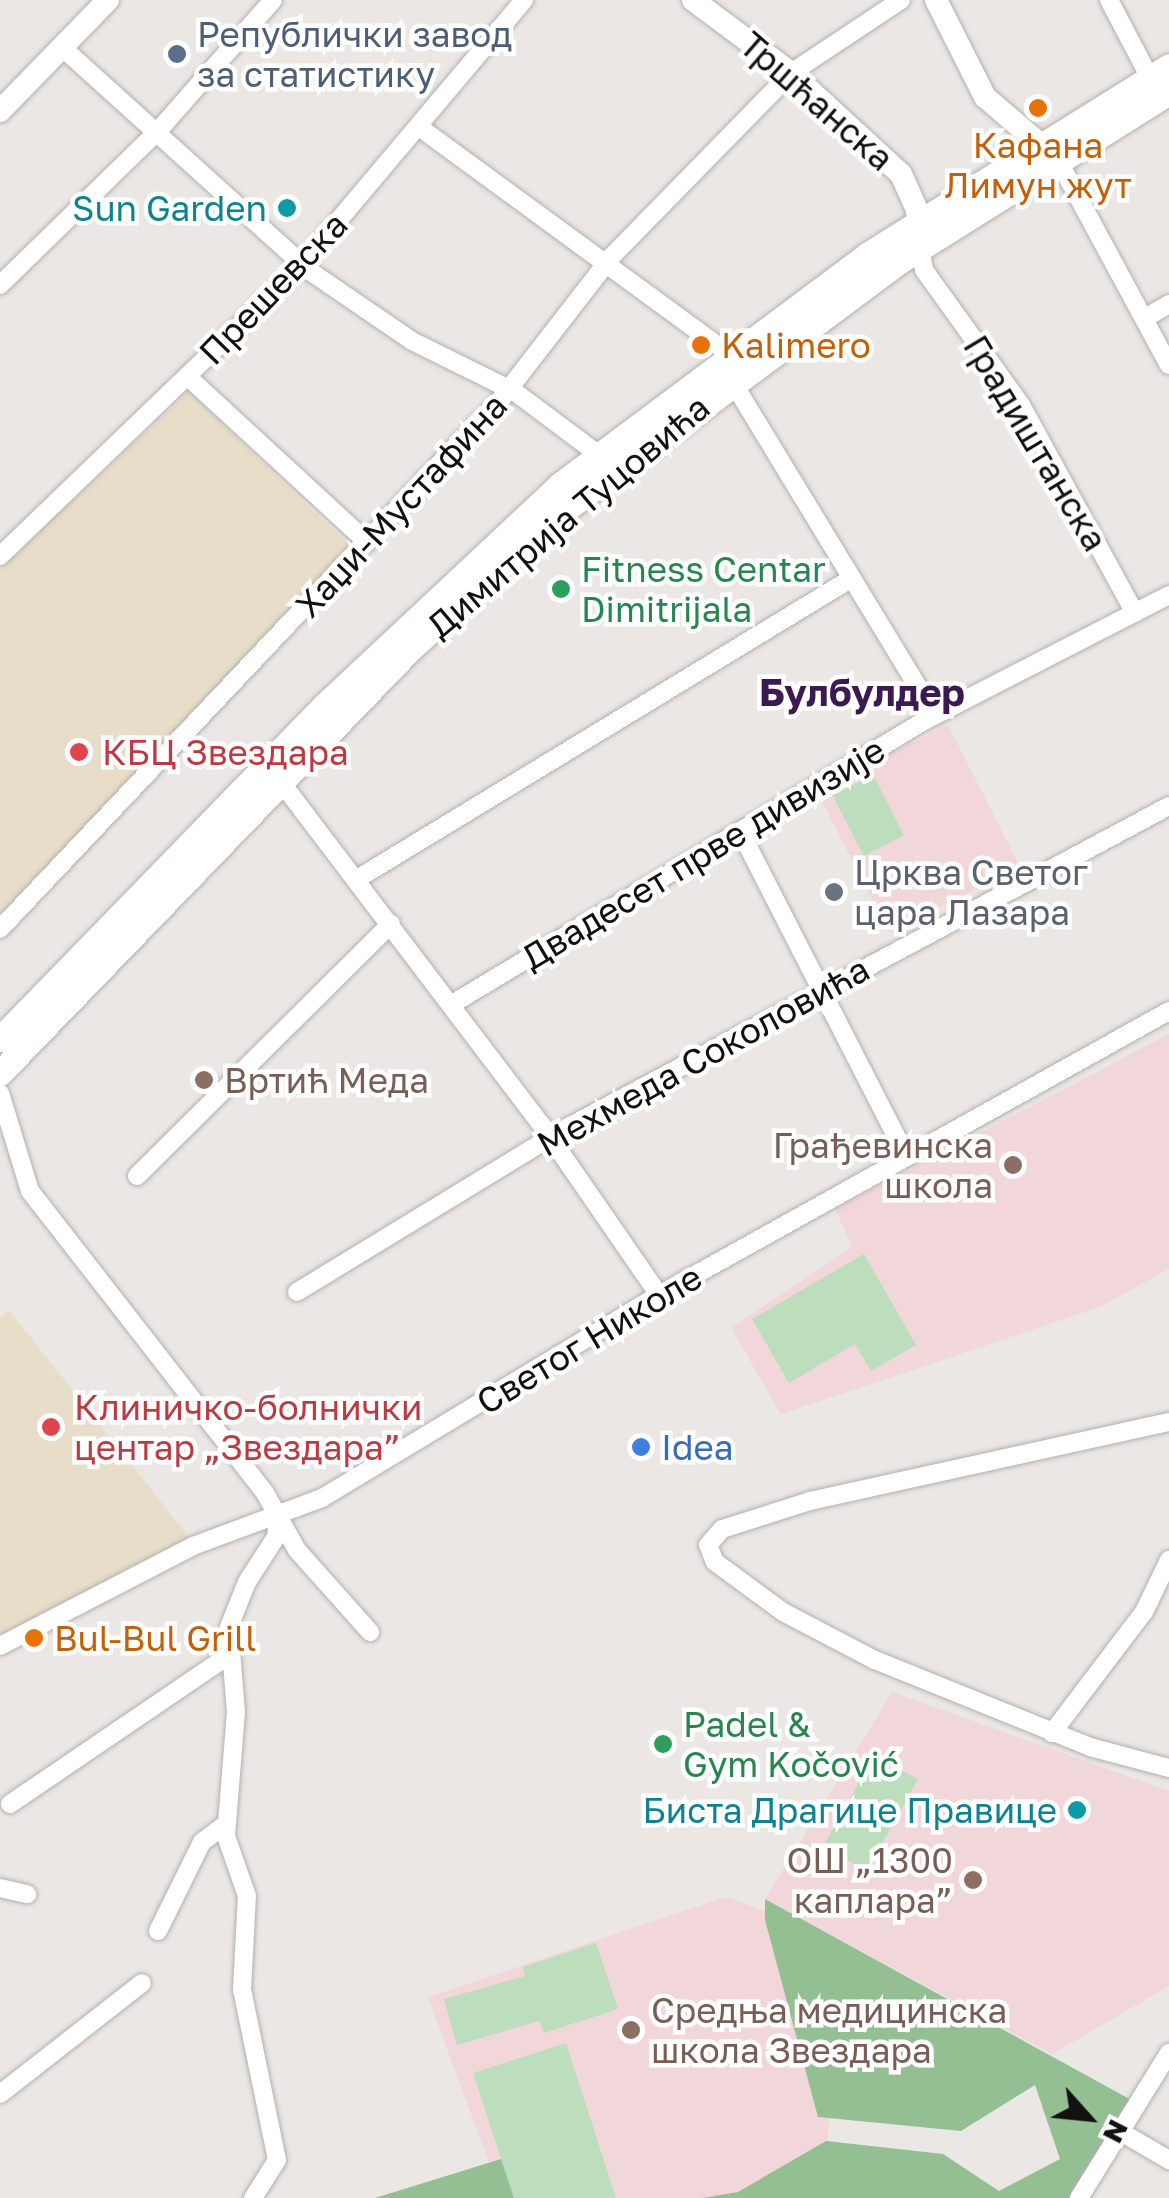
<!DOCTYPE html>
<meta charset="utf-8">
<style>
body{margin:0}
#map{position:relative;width:1169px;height:2198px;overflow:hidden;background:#eae7e5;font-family:"Golos Text",sans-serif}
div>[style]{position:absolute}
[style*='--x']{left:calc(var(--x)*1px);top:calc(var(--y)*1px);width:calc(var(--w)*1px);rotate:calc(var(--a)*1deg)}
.education>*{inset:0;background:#f1d6da;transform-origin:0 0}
.medical>*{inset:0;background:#e8ddc8}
.green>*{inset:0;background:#bddebc;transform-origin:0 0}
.forest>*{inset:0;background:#94bf93}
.roads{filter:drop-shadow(0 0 2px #b3b0ae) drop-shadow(0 0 2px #b3b0ae)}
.minor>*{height:18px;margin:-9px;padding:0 9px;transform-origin:9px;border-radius:9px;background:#fff}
.tertiary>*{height:22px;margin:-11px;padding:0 11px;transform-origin:11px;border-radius:11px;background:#fff}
.secondary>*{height:25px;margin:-12.5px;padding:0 12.5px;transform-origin:12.5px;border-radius:12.5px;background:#fff}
.dots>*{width:28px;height:28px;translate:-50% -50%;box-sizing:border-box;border:5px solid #fff;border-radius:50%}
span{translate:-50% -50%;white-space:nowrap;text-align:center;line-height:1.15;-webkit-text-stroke:9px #fff;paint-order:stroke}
.service-label{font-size:35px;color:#4e5e75}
.left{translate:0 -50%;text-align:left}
.street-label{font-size:35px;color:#121110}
.food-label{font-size:35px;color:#c56008}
.culture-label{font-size:35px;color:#0d838f}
.right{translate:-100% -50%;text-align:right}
.leisure-label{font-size:35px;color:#27864d}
.health-label{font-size:35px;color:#be3a42}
.worship-label{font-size:35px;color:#5b616d}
.education-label{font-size:35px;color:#785e54}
.shop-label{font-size:35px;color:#366cbe}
.neighbourhood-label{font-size:38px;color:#3b1a51;font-weight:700}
.north{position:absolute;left:1039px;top:2068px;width:100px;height:100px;-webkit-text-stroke:8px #fff;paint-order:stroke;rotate:117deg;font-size:28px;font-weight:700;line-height:40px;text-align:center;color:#121110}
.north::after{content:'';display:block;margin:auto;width:35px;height:45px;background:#121110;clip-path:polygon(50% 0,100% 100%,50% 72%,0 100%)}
</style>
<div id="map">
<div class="education">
<i style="left:948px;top:725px;width:159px;height:147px;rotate:63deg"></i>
<i style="clip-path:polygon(1169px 1034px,1169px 1269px,1100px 1307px,781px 1414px,731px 1328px,852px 1247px,835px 1209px)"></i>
<i style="clip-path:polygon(892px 1692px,1169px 1791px,1169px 1986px,1052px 2054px,765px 1899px)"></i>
<i style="clip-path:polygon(726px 1897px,789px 1920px,831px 2062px,827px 2163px,718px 2198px,502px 2198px,428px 1997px)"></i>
</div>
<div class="medical">
<i style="clip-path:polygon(189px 392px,351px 547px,0 918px,0 569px)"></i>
<i style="clip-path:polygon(9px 1310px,189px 1537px,0 1640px,0 1318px)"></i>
</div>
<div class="green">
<i style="left:873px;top:775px;width:68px;height:45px;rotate:63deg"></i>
<i style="clip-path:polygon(864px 1254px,916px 1345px,871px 1371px,855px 1344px,789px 1383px,752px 1319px)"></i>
<i style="left:874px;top:1755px;width:50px;height:105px;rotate:29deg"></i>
<i style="clip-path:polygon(596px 1943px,618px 2009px,544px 2033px,539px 2021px,457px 2045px,444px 1999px,525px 1976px,523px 1967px)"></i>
<i style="clip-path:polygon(566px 2043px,616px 2198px,514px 2198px,473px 2073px)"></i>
</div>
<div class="forest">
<i style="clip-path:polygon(765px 1899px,1135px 2102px,1074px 2198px,703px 2198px,738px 2192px,826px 2141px,943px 2154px,999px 2191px,1060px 2159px,1035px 2085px,961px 2131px,818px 2117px,765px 1920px)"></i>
<i style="clip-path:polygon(501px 2159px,514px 2198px,375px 2198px)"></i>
</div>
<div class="roads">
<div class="minor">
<i style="--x:1109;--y:0;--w:88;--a:62.3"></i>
<i style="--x:65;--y:50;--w:331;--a:42.1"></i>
<i style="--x:311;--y:272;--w:122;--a:34.3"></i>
<i style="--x:412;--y:341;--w:115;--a:26.3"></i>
<i style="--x:515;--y:392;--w:104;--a:36.8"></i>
<i style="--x:419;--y:127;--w:384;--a:36.2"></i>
<i style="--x:1058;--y:160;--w:233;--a:61.6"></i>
<i style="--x:920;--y:247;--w:23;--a:80"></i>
<i style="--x:924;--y:270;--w:166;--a:54.3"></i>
<i style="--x:1021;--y:405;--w:237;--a:61.3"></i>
<i style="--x:0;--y:285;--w:221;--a:-44.3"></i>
<i style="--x:158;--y:131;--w:174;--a:-48.7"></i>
<i style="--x:1145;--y:318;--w:28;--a:-30"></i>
<i style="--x:187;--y:376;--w:245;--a:42.7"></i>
<i style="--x:732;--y:381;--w:391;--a:58.7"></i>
<i style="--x:0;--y:556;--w:409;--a:-43.9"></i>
<i style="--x:295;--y:272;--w:356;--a:-49.9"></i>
<i style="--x:281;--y:782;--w:430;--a:52.8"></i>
<i style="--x:541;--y:1124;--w:208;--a:55.4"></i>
<i style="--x:740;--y:831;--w:366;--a:62.9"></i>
<i style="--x:357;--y:879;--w:579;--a:-31.3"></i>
<i style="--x:0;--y:929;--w:729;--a:-46.61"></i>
<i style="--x:501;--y:399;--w:181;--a:-52.2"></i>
<i style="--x:612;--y:256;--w:256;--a:-45.6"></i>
<i style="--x:791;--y:73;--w:132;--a:-33.6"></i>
<i style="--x:452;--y:1004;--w:550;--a:-30.95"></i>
<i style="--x:924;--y:721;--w:276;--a:-27.2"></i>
<i style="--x:0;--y:1093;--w:102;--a:73"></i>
<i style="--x:30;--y:1191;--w:383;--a:52.1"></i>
<i style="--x:265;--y:1493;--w:65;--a:60.7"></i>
<i style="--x:297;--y:1550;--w:110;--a:48.3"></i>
<i style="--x:137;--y:1176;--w:358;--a:-44.8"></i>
<i style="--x:297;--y:1292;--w:309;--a:-31.4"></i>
<i style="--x:561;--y:1131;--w:689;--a:-28.13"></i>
<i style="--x:1169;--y:1422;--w:368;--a:167.6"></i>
<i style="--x:810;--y:1501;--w:92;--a:162.3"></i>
<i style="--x:722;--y:1529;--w:21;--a:131"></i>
<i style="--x:708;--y:1545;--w:18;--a:68"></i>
<i style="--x:715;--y:1562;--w:84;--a:36.3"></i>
<i style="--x:783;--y:1612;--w:104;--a:27.6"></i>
<i style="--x:875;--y:1660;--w:232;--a:22"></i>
<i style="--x:1090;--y:1747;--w:82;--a:14.9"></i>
<i style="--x:0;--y:1646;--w:217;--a:-27.4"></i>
<i style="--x:193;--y:1546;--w:138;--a:-20.4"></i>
<i style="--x:322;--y:1498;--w:393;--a:-31.1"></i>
<i style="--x:659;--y:1295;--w:584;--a:-29.11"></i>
<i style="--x:1052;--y:1733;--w:152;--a:-52.8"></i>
<i style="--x:1144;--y:1612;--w:58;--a:-64.3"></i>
<i style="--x:10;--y:1804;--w:265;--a:-34.2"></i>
<i style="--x:0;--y:1888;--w:28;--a:13"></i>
<i style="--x:158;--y:1931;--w:99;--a:-63.7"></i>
<i style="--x:202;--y:1842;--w:30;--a:-37"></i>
<i style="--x:0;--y:2094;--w:180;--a:-38"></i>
<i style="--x:1121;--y:2132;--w:56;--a:30.3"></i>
<i style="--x:253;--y:2198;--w:45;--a:-57.7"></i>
<i style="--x:277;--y:2160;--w:174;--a:-101.6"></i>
<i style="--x:242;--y:1990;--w:94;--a:-87"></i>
<i style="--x:247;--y:1896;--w:64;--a:-109.3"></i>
<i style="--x:226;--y:1836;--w:124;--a:-85.4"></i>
<i style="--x:236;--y:1712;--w:85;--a:-94.7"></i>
<i style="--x:229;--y:1627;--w:48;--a:-68.2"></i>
<i style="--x:247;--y:1582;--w:54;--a:-57.2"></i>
<i style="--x:276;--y:1537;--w:20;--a:-84"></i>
<i style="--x:1079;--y:2198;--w:171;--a:-58.2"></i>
</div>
<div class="tertiary">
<i style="--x:693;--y:0;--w:122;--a:36.7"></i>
<i style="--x:791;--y:73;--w:149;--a:42.6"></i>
<i style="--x:901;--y:174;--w:39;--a:66"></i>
<i style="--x:917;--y:210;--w:28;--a:84"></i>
<i style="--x:936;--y:0;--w:109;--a:63.2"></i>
<i style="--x:985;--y:97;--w:92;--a:40.6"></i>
<i style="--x:0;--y:111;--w:155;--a:-45.8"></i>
</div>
<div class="secondary">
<i style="--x:0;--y:1039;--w:467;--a:-45.8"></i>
<i style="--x:326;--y:704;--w:322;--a:-43.1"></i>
<i style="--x:561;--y:484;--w:382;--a:-36.8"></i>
<i style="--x:867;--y:255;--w:356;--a:-32"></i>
<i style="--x:0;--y:1073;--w:591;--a:-45.96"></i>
<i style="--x:411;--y:648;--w:195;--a:-42.3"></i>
<i style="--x:555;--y:517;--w:427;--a:-36.6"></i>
<i style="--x:898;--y:262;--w:320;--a:-32.1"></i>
</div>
</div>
<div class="dots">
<i style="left:177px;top:54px;background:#5c6f8a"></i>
<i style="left:1038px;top:108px;background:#e8710a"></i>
<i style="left:287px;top:208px;background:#0f9aa8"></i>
<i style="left:701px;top:345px;background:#e8710a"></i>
<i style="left:561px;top:589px;background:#2e9e5b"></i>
<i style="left:79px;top:752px;background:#e0444e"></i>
<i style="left:834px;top:892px;background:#6b7280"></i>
<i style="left:204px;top:1080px;background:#8d6e63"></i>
<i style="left:1013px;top:1165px;background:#8d6e63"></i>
<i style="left:51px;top:1427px;background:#e0444e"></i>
<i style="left:641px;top:1447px;background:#3f7fe0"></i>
<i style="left:34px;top:1638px;background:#e8710a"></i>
<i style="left:663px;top:1744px;background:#2e9e5b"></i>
<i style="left:1077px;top:1810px;background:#0f9aa8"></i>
<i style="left:973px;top:1880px;background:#8d6e63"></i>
<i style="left:631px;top:2030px;background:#8d6e63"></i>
</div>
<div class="service-label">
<span class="left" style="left:197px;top:54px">Републички завод<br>за статистику</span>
</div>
<div class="street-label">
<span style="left:817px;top:101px;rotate:41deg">Тршћанска</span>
<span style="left:273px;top:288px;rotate:-46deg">Прешевска</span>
<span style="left:1036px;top:443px;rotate:59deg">Градиштанска</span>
<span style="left:401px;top:505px;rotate:-47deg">Хаџи-Мустафина</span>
<span style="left:568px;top:516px;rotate:-40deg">Димитрија Туцовића</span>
<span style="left:703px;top:853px;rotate:-31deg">Двадесет прве дивизије</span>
<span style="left:703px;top:1056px;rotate:-29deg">Мехмеда Соколовића</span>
<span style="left:589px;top:1339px;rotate:-31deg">Светог Николе</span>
</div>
<div class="food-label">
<span style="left:1038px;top:165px">Кафана<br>Лимун жут</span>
<span class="left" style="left:721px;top:345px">Kalimero</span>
<span class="left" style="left:54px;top:1638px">Bul-Bul Grill</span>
</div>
<div class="culture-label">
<span class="right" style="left:267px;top:208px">Sun Garden</span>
<span class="right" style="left:1057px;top:1810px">Биста Драгице Правице</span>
</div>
<div class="leisure-label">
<span class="left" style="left:581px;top:589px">Fitness Centar<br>Dimitrijala</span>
<span class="left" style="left:683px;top:1744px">Padel &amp;<br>Gym Kočović</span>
</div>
<div class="health-label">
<span class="left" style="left:102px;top:752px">КБЦ Звездара</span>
<span class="left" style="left:74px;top:1427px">Клиничко-болнички<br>центар „Звездара”</span>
</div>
<div class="worship-label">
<span class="left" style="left:854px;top:892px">Црква Светог<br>цара Лазара</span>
</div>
<div class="education-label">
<span class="left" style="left:224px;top:1080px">Вртић Меда</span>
<span class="right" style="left:993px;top:1165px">Грађевинска<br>школа</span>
<span class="right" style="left:953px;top:1880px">ОШ „1300<br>каплара”</span>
<span class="left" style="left:651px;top:2030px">Средња медицинска<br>школа Звездара</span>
</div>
<div class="shop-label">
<span class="left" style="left:661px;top:1447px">Idea</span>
</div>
<div class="neighbourhood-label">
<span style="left:862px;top:692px">Булбулдер</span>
</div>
<div class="north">N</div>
</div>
